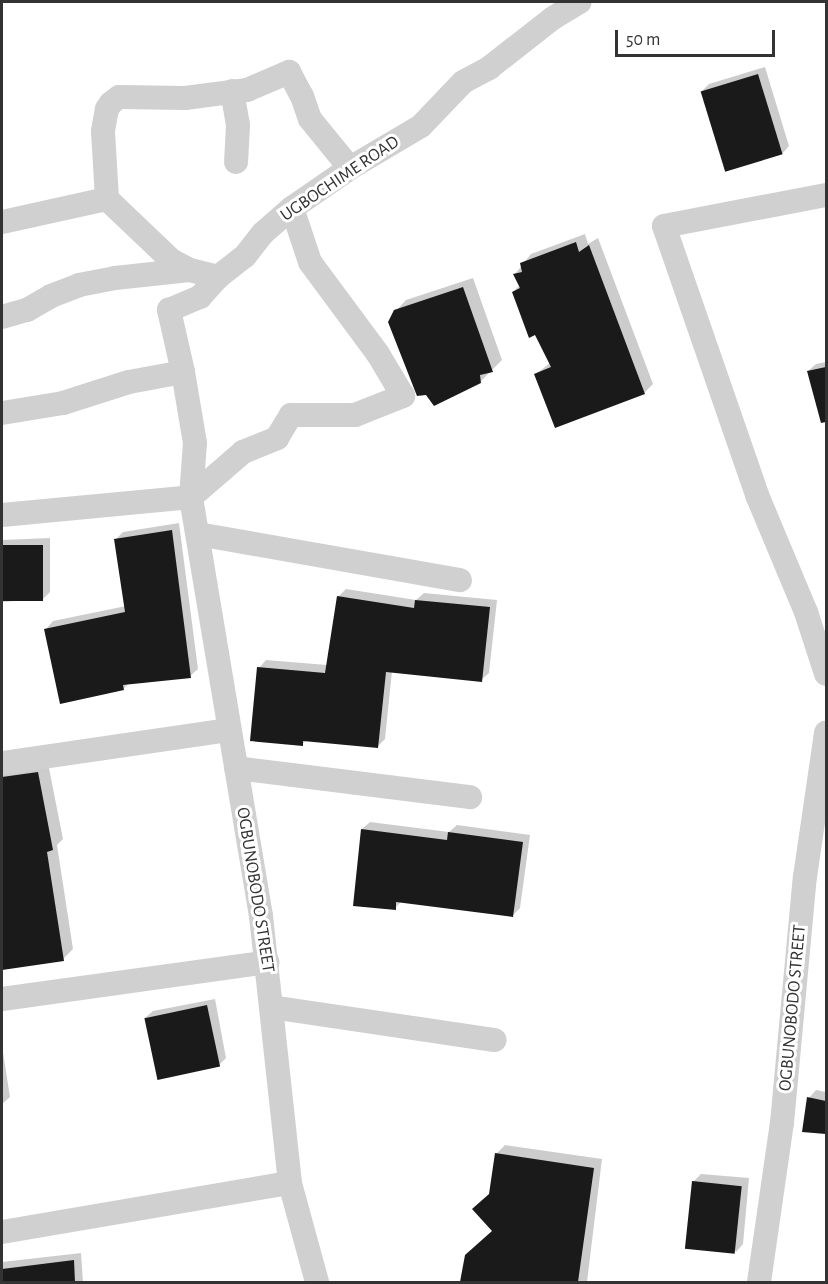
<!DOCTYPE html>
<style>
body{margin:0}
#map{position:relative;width:828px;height:1284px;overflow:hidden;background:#fff;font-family:"Alegreya Sans",sans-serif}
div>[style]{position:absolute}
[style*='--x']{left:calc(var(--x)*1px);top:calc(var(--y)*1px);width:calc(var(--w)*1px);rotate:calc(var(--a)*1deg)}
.shadow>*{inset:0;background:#0003}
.building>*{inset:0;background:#1a1a1a;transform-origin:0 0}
.minor>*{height:24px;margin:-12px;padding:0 12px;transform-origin:12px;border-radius:12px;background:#d0d0d0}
span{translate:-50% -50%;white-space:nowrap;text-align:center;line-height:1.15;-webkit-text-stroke:6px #fff;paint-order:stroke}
.street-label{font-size:18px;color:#333}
.frame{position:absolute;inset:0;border:3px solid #333;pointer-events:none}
.scale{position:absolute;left:615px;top:30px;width:160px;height:27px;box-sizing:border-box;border:3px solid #333;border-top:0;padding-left:8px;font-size:18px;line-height:21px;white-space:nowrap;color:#333;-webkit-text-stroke:4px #fff;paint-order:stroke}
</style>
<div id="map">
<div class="shadow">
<i style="clip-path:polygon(765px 67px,789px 146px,782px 154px,701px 92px,709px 84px)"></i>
<i style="clip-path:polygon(585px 234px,588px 244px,598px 238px,653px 384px,644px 393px,536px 374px,550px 363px,513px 292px,520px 285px,515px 274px,531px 254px)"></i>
<i style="clip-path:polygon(473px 278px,502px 360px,480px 382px,396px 311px,406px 300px)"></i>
<i style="clip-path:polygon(826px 362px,826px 407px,819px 409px,808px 371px,816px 364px)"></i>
<i style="clip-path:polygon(179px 523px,198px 669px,190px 676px,129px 683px,123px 689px,46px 629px,53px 621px,126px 606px,116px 539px,123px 532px)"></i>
<i style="clip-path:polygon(50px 538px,50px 592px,43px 599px,2px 602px,2px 540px)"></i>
<i style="clip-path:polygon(346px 589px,416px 600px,424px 593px,497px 600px,489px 673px,481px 680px,392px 671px,385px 739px,378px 746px,307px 740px,302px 744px,259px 668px,266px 660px,327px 665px,338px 597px)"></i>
<i style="clip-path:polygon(48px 763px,63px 839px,57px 845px,73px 949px,63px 959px,2px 967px,2px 766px)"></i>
<i style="clip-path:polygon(370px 822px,449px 832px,457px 825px,530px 835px,520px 908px,512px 916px,402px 901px,395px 908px,362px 829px)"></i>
<i style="clip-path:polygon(215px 999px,226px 1058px,219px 1065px,145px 1018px,153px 1011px)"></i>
<i style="clip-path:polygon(2px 1046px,10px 1097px,2px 1104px)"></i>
<i style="clip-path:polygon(816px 1090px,826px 1092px,826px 1132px,804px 1130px,809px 1098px)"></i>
<i style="clip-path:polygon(505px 1145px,602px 1159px,587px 1282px,462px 1282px,465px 1260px,494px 1231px,490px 1194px,496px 1154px)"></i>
<i style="clip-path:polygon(701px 1174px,749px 1178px,743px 1244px,736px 1252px,693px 1182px)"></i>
<i style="clip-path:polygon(81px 1253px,83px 1282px,2px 1282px,2px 1262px)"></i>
</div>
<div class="building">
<i style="left:758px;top:74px;width:84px;height:60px;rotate:73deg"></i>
<i style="clip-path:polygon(576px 242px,579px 252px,589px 245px,645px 394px,555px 428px,534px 374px,551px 367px,535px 335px,529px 338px,512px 292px,520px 288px,513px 274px,522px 272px,520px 263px)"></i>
<i style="clip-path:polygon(463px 287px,493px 372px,480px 375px,481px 383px,434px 406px,426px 395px,417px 396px,388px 322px,394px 310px)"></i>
<i style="clip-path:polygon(826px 367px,826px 422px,821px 423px,807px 371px)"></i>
<i style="clip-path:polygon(172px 530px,191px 678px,123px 685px,124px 690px,60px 704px,44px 629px,125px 612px,114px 539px)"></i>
<i style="left:43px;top:545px;width:56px;height:41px;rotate:90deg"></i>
<i style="clip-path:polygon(337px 596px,414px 608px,415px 600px,490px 607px,482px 682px,386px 672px,378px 748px,303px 741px,303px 746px,250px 741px,257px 667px,325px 673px)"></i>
<i style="clip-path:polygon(38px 772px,53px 850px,47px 852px,64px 961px,2px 970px,2px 777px)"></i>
<i style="clip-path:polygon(361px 829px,447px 840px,448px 832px,523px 842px,513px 917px,396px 902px,396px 910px,353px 906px)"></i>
<i style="left:207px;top:1005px;width:63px;height:64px;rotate:78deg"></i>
<i style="clip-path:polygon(807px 1097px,826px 1101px,826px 1134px,802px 1132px)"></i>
<i style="clip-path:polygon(495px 1153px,594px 1168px,578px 1282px,460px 1282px,465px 1255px,492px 1231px,472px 1209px,489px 1194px)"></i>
<i style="left:692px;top:1181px;width:50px;height:68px;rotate:6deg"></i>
<i style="clip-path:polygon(74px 1260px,75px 1282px,2px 1282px,2px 1269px)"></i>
</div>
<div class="minor">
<i style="--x:232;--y:91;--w:35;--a:80"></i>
<i style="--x:238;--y:125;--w:37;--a:93"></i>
<i style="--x:826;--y:195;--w:165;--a:169.2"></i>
<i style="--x:664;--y:226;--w:285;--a:70.9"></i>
<i style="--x:757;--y:495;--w:127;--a:67.3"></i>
<i style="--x:806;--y:612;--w:65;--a:72.1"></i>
<i style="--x:107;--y:199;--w:68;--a:-93.4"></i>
<i style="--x:103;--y:131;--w:22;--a:-80"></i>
<i style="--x:107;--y:109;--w:7;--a:-56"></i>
<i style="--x:111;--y:103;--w:10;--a:-37"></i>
<i style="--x:119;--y:97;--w:66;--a:0.9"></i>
<i style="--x:185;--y:98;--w:63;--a:-7.4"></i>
<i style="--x:247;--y:90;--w:46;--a:-23.2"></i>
<i style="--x:289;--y:72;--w:27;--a:62"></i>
<i style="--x:302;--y:96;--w:24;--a:71"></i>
<i style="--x:310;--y:119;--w:63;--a:50.8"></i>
<i style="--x:107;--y:199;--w:88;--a:43.6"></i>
<i style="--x:171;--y:260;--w:21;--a:28"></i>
<i style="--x:2;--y:222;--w:107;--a:-12.4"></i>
<i style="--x:2;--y:317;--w:26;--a:-16"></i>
<i style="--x:27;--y:310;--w:28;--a:-30"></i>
<i style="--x:51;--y:296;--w:30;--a:-21"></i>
<i style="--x:79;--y:285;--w:37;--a:-11"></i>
<i style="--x:115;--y:278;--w:75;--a:-6.1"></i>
<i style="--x:190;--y:270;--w:29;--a:14"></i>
<i style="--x:2;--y:413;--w:62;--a:-9.3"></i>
<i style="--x:63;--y:403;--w:69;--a:-17.7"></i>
<i style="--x:129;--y:382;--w:55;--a:-10.5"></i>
<i style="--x:2;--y:515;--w:190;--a:-5.4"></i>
<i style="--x:191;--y:497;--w:69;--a:-40.9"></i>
<i style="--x:243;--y:452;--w:37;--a:-22"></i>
<i style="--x:277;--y:438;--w:27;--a:-59"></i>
<i style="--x:291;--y:415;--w:64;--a:0"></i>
<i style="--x:355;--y:415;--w:52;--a:-21.6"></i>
<i style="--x:403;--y:396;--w:49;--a:-120.8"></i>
<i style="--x:378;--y:354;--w:114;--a:-126.5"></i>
<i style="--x:310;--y:262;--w:57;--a:-108.4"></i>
<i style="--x:198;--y:534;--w:266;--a:10"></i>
<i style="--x:2;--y:763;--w:228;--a:-8.3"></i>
<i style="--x:236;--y:768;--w:236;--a:7.1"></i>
<i style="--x:2;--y:999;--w:268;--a:-7.9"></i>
<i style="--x:271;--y:1007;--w:226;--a:8.4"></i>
<i style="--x:2;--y:1232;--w:292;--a:-9.7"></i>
<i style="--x:317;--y:1282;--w:103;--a:-105.3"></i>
<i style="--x:290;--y:1183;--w:269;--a:-96.2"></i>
<i style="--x:261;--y:916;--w:425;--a:-99.5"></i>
<i style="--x:191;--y:497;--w:54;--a:-85.8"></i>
<i style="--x:195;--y:443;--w:72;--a:-99.6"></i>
<i style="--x:183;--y:372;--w:64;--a:-102.7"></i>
<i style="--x:169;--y:310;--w:34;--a:-23"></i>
<i style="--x:200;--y:297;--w:27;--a:-48"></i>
<i style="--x:218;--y:277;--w:34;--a:-38"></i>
<i style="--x:245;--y:256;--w:29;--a:-52"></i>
<i style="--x:263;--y:233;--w:38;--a:-41"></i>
<i style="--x:292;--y:208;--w:70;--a:-34.6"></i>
<i style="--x:350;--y:168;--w:82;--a:-30.6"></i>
<i style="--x:421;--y:126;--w:61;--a:-46.3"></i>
<i style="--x:463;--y:82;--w:30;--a:-28"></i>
<i style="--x:489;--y:68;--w:81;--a:-38"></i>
<i style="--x:553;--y:18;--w:31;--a:-31"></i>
<i style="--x:759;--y:1282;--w:161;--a:-81.8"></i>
<i style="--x:782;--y:1123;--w:247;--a:-84.7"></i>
<i style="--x:805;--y:877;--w:146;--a:-81.7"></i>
</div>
<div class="street-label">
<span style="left:340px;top:179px;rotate:-34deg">UGBOCHIME ROAD</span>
<span style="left:255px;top:890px;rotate:81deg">OGBUNOBODO STREET</span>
<span style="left:793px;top:1008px;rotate:-85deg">OGBUNOBODO STREET</span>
</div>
<div class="frame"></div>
<div class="scale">50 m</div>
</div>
